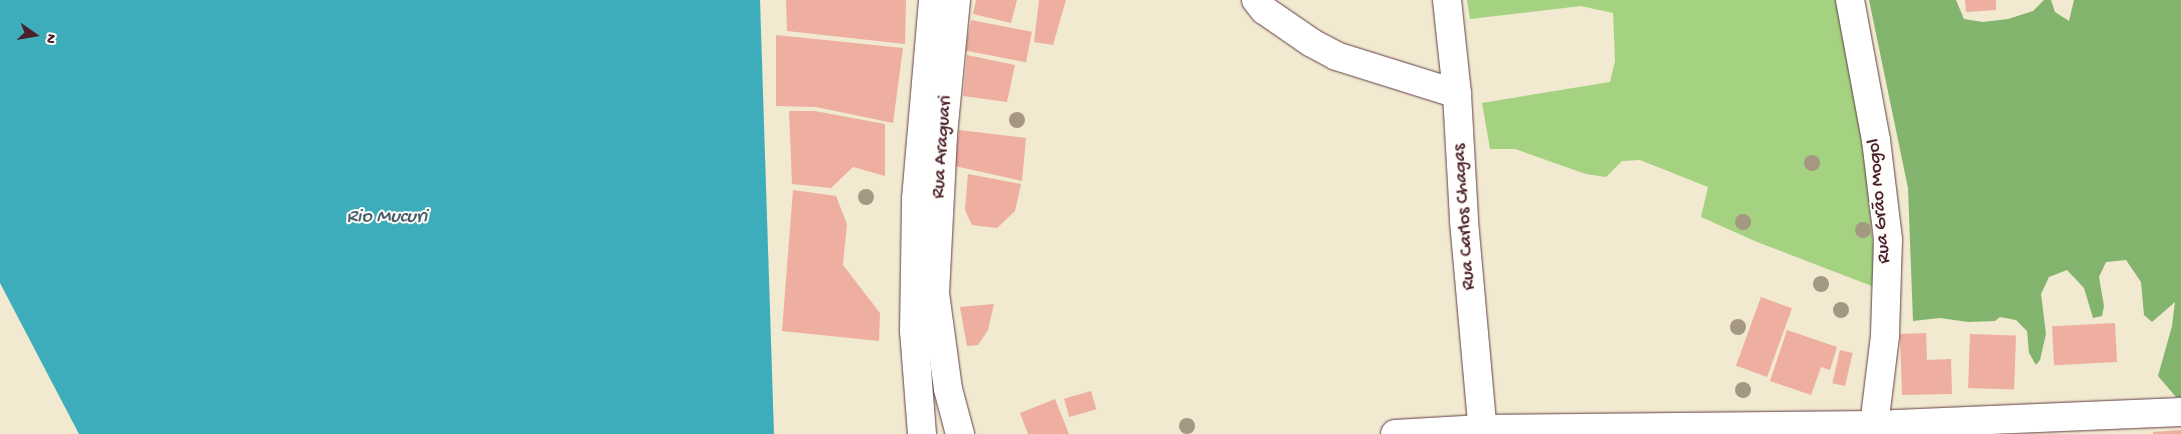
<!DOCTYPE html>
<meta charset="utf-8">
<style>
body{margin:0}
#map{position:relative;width:2181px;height:434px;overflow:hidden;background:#f1e9d0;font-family:"Gochi Hand",sans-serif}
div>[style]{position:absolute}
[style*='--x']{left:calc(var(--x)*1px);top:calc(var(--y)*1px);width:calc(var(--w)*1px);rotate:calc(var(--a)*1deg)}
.green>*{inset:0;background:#a4d280}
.forest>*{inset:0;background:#83b46e}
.water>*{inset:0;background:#3eadbb}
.building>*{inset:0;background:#eeaea0;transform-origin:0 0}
.roads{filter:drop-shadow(0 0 1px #633d44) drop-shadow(0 0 1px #633d44)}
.minor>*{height:28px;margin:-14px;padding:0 14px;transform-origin:14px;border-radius:14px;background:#fff}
.trees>*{width:16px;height:16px;margin:-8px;border-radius:50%;background:#a49883}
span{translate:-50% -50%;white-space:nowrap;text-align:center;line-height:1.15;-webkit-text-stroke:4px #fdfcf7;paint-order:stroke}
.street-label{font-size:19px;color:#4a1f2b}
.water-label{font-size:20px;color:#455f6c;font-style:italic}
.north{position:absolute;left:10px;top:10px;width:50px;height:50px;-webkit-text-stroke:4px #fdfcf7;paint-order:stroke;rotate:103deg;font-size:14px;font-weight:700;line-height:20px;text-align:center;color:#4a1f2b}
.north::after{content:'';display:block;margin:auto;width:18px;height:22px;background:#4a1f2b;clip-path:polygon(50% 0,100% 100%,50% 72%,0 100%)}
</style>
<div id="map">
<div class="green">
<i style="clip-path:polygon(1467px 0,1838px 0,1863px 135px,1877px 288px,1757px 242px,1701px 217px,1708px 187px,1640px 160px,1622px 161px,1606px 177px,1586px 174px,1515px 149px,1490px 149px,1482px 103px,1610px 82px,1615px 61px,1613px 13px,1581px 6px,1470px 19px)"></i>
</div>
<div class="forest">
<i style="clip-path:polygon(1869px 0,1956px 0,1964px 19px,1983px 22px,2008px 19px,2033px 11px,2044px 0,2051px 0,2055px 12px,2069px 21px,2074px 0,2181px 0,2181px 397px,2176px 397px,2158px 376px,2172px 326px,2175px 302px,2152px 322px,2144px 315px,2141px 282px,2126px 260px,2106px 262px,2099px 277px,2104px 306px,2102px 316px,2093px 318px,2084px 288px,2067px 270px,2049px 277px,2041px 294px,2046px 334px,2040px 360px,2036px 365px,2029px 353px,2027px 331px,2016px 320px,2000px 317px,1995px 321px,1968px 322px,1940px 318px,1913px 321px,1908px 188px)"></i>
</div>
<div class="water">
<i style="clip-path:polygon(0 0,760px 0,774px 434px,79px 434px,0 283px)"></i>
</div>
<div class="building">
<i style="clip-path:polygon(786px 0,906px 0,905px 44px,787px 31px)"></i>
<i style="clip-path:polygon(976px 0,1017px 0,1011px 23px,973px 14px)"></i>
<i style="clip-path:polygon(1039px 0,1066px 0,1053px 45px,1034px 42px)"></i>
<i style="clip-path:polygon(1965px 0,1996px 0,1996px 10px,1966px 12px)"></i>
<i style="left:971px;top:20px;width:62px;height:31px;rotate:11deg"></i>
<i style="clip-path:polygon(776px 35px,903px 48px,893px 123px,816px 107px,776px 106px)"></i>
<i style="clip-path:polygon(967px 55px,1015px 65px,1007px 102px,963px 96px)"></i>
<i style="clip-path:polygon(789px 111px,815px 111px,885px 124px,885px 176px,853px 167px,831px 188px,792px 184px)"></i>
<i style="clip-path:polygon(959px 130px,1026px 138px,1022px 181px,955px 166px)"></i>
<i style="clip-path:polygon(968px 174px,1021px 184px,1015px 211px,997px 228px,972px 225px,965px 210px)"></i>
<i style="clip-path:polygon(793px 190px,836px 196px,847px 224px,843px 265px,880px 313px,879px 341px,782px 331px)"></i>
<i style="left:1761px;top:297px;width:33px;height:73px;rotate:20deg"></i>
<i style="clip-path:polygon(994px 304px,988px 330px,978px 345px,967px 346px,960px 307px)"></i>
<i style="left:2115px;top:323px;width:39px;height:63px;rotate:87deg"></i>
<i style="clip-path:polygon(1787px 330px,1837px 347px,1830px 370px,1821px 367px,1811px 395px,1770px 381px)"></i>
<i style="clip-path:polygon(1926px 333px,1927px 360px,1951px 359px,1952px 394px,1902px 395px,1900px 334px)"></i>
<i style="left:1970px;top:334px;width:46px;height:54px;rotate:2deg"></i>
<i style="left:1840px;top:350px;width:13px;height:34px;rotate:13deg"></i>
<i style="left:1091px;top:391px;width:19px;height:28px;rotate:74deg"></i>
<i style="clip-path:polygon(1055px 399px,1069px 434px,1028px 434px,1020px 413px)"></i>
<i style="clip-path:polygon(2181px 430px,2181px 434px,2153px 434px,2153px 432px)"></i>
</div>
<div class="roads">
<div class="minor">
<i style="--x:956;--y:0;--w:137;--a:95.5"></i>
<i style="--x:943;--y:136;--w:157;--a:92.9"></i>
<i style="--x:935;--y:293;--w:97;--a:82.3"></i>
<i style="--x:948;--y:389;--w:47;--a:75.1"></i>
<i style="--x:1256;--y:0;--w:13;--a:51"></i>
<i style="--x:1264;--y:10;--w:58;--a:34.5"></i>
<i style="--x:1312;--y:43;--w:27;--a:28"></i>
<i style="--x:1336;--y:56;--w:127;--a:17.4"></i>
<i style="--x:1447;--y:0;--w:95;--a:83.9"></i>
<i style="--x:1457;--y:94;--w:127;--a:86.8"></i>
<i style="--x:1464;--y:221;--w:214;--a:84.9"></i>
<i style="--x:1850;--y:0;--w:142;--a:79.5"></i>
<i style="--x:1876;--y:140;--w:100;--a:83.1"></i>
<i style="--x:1888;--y:239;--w:97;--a:91.8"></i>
<i style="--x:1885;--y:336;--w:99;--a:97"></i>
<i style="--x:922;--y:434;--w:103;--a:-94.4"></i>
<i style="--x:914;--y:331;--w:132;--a:-89.1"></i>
<i style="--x:916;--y:199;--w:200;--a:-85.1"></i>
<i style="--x:1395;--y:434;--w:87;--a:-3.3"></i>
<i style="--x:1482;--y:429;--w:391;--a:-0.6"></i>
<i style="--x:1873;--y:425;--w:308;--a:-2.4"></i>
</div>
</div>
<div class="trees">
<i style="left:1017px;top:120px"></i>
<i style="left:1812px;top:163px"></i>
<i style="left:866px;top:197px"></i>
<i style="left:1743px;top:222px"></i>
<i style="left:1863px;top:230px"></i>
<i style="left:1821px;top:284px"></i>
<i style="left:1841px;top:310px"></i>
<i style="left:1738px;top:327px"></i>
<i style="left:1743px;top:390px"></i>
<i style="left:1187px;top:426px"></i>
</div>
<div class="street-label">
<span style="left:943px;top:147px;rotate:-86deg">Rua Araguari</span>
<span style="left:1880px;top:201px;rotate:-95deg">Rua Grão Mogol</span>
<span style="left:1465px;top:217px;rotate:-94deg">Rua Carlos Chagas</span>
</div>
<div class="water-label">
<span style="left:387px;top:217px">Rio Mucuri</span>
</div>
<div class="north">N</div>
</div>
